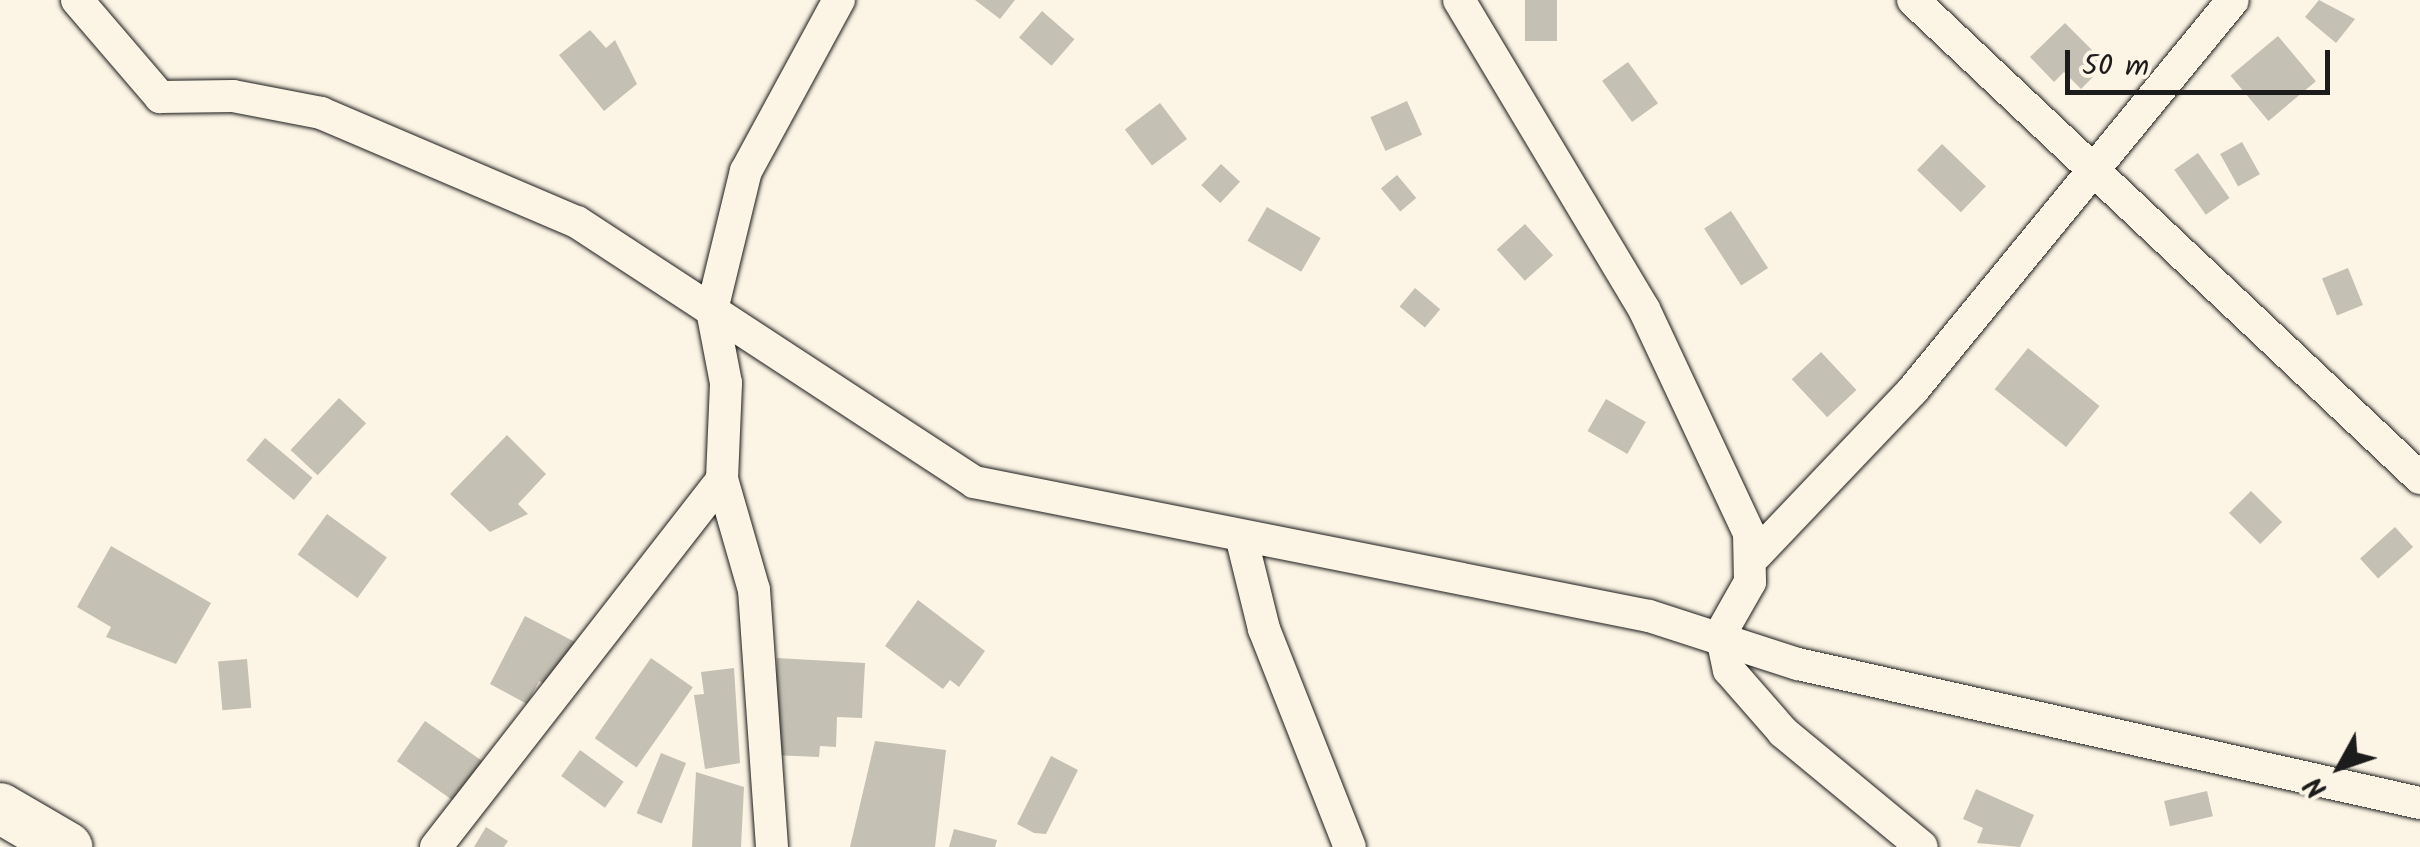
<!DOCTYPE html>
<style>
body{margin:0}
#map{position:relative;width:2420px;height:847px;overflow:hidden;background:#fcf5e5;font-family:Kalam,sans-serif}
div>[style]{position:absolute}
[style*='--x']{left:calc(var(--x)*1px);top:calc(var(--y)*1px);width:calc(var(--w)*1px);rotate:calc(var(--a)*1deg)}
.building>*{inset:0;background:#c4c0b3;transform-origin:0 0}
.roads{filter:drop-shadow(0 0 2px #1c1c1c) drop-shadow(0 0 2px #1c1c1c)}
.street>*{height:32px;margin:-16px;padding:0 16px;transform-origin:16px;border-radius:16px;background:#fcf5e5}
.primary>*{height:50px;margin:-25px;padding:0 25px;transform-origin:25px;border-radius:25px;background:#fcf5e5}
span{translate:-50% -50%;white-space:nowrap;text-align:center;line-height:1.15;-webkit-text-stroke:8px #fcf5e5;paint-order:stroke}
.north{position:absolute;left:2290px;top:717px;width:100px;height:100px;-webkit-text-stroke:8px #fcf5e5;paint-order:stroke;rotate:230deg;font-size:28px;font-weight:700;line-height:40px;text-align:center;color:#1c1c1c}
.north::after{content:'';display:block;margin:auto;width:35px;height:45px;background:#1c1c1c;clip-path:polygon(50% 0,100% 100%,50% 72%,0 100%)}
.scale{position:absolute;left:2065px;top:50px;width:265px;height:45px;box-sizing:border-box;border:5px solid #1c1c1c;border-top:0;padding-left:12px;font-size:30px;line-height:35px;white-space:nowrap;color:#1c1c1c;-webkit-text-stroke:8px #fcf5e5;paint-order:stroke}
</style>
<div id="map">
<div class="building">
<i style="clip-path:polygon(975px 0,1015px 0,1000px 19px)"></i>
<i style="left:1525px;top:0;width:32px;height:41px"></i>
<i style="clip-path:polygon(2319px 0,2355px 19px,2336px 43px,2305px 17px)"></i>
<i style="left:1042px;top:11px;width:43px;height:35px;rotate:41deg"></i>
<i style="clip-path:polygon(2065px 23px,2106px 64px,2081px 89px,2064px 72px,2054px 82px,2030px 57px)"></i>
<i style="clip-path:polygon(590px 30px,606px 48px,615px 40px,637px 84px,604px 111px,559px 55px)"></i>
<i style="left:2278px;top:36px;width:59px;height:62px;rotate:50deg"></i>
<i style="left:1628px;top:62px;width:51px;height:32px;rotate:54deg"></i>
<i style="left:1407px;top:101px;width:37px;height:40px;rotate:66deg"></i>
<i style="left:1160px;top:103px;width:45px;height:44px;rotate:53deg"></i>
<i style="left:2242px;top:142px;width:37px;height:25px;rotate:61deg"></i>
<i style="left:1942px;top:144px;width:61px;height:36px;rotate:44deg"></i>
<i style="left:2198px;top:153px;width:55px;height:29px;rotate:55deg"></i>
<i style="left:1221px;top:164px;width:26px;height:29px;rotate:43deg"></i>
<i style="left:1397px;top:175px;width:30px;height:21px;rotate:50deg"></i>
<i style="left:1267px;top:207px;width:62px;height:39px;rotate:30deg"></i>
<i style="left:1731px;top:211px;width:68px;height:32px;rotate:57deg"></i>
<i style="left:1525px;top:224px;width:42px;height:38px;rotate:48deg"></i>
<i style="left:2348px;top:268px;width:40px;height:28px;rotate:68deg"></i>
<i style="left:1415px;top:288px;width:33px;height:24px;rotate:40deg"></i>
<i style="left:2028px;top:348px;width:92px;height:53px;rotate:39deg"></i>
<i style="left:1821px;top:352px;width:52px;height:40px;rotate:47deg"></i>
<i style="left:339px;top:398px;width:37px;height:71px;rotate:43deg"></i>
<i style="left:1606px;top:399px;width:46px;height:37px;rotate:30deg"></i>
<i style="clip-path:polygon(507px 435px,546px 474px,518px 504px,528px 514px,490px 532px,450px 494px)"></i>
<i style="left:265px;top:438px;width:62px;height:29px;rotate:40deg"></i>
<i style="left:2251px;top:491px;width:44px;height:31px;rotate:45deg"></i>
<i style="left:327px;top:514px;width:74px;height:50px;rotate:36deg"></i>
<i style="left:2395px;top:527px;width:27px;height:47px;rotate:48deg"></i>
<i style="clip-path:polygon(111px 546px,211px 603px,176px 664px,106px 637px,111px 627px,77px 607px)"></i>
<i style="clip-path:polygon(918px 600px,985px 651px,959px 687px,950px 680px,943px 689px,885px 646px)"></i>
<i style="clip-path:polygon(525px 616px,577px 643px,553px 688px,539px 681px,527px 704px,490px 684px)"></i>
<i style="left:651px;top:658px;width:51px;height:98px;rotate:35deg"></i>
<i style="clip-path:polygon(777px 658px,865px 663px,862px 718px,837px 717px,836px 747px,820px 746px,819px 757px,772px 755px)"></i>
<i style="left:247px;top:659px;width:49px;height:29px;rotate:85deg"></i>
<i style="clip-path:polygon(734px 668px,740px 763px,705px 769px,694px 695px,704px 694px,701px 672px)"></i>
<i style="left:425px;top:721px;width:72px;height:49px;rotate:35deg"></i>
<i style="clip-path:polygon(875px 741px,946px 750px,935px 847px,850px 847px)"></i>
<i style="left:580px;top:750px;width:54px;height:32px;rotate:36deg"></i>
<i style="left:661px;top:753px;width:27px;height:65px;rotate:22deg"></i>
<i style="clip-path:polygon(1051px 756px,1078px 770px,1046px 834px,1034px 833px,1017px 824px)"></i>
<i style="clip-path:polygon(696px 772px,744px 787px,741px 847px,692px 847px)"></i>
<i style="clip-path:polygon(1976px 789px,2034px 815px,2020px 847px,1977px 843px,1983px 828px,1963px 819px)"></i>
<i style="left:2207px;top:791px;width:26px;height:44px;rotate:77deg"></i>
<i style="clip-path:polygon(486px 827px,508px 841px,504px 847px,474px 847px)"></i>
<i style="clip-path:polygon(954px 829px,997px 840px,995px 847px,949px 847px)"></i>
</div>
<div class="roads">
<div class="street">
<i style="--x:77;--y:0;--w:128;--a:49.4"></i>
<i style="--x:160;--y:97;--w:73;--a:-0.8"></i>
<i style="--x:233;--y:96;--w:90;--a:10.9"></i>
<i style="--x:321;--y:113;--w:278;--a:23.1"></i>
<i style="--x:577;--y:222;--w:475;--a:33.2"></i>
<i style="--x:974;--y:482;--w:688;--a:11.23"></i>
<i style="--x:1649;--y:616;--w:157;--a:17.9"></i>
<i style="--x:1798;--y:664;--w:637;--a:12.6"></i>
<i style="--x:1459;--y:0;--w:360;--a:59.1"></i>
<i style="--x:1644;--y:309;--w:247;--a:64.9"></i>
<i style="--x:1749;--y:533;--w:49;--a:88.8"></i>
<i style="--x:1750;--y:582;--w:59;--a:119.6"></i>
<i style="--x:1721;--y:633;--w:38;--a:78"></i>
<i style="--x:1729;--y:670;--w:82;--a:48.9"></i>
<i style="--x:1783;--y:732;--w:180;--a:39.6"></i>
<i style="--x:1913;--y:0;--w:697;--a:43.31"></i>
<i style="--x:1242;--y:540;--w:92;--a:76.1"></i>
<i style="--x:1264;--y:629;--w:234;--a:68.5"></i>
<i style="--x:1756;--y:555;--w:228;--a:-46.4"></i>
<i style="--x:1913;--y:390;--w:504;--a:-50.63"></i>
<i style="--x:436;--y:847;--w:466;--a:-52.1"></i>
<i style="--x:772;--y:847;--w:258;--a:-94"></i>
<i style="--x:754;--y:590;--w:116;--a:-106.1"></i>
<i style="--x:722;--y:479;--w:96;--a:-87.6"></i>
<i style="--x:726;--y:383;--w:74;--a:-100.9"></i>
<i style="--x:712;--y:310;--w:143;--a:-76.3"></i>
<i style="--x:746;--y:171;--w:195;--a:-61.5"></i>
</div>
<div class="primary">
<i style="--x:0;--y:808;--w:78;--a:30.2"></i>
</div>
</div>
<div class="north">N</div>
<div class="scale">50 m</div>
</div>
